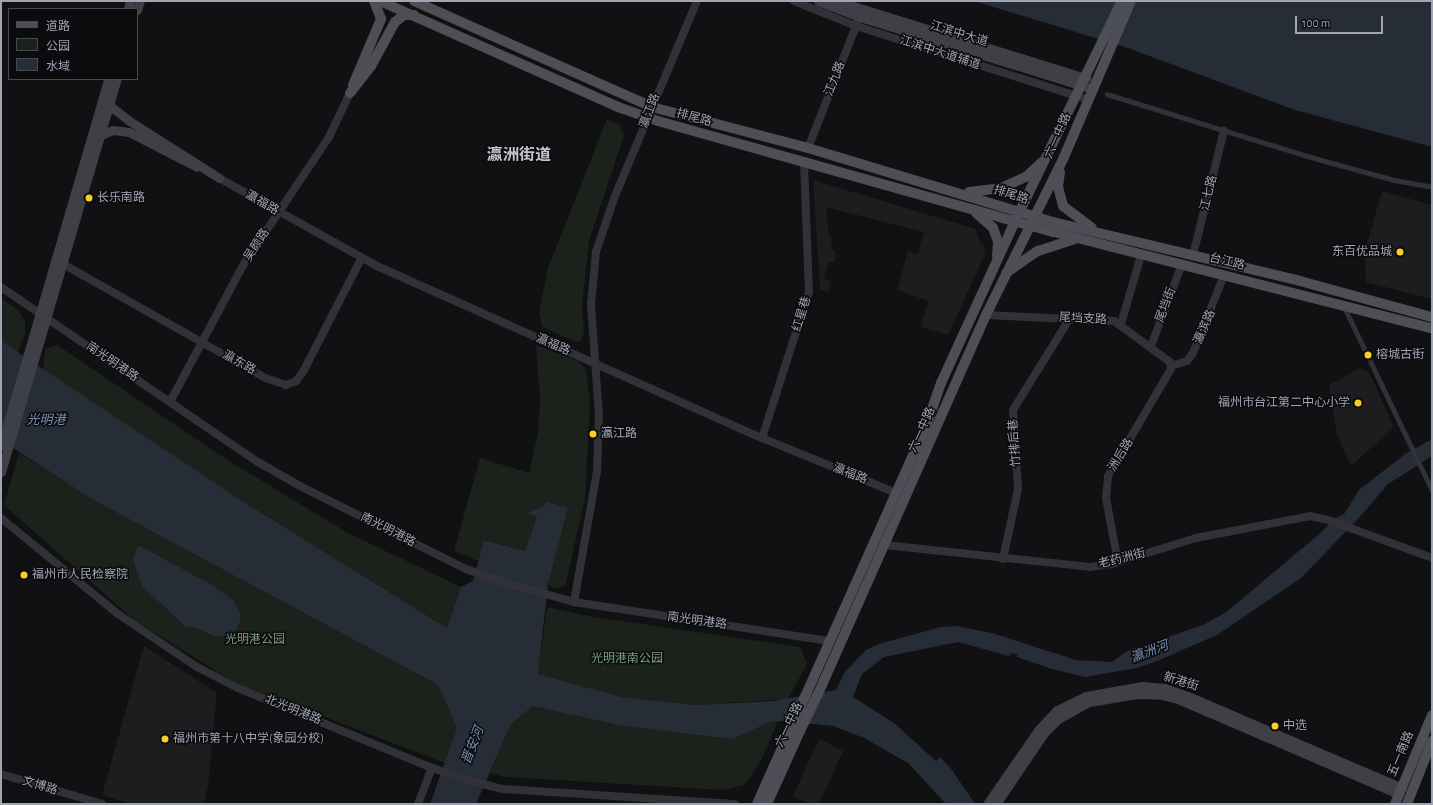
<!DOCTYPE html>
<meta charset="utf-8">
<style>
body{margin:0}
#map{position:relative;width:1433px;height:805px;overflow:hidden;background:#111012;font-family:"Alegreya Sans","Noto Sans SC",sans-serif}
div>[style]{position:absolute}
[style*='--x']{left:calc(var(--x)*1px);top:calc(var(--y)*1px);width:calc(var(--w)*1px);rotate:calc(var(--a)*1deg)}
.built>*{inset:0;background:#1d1c1f}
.green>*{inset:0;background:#1b221c}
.water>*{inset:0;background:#262d36}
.pedestrian>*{height:4.5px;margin:-2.25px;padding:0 2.25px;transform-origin:2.25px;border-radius:2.25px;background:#313137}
.tertiary>*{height:8px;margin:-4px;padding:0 4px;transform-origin:4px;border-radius:4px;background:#313137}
.secondary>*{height:9px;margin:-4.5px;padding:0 4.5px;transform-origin:4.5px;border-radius:4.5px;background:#3f4047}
.primary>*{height:10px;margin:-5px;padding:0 5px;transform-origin:5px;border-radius:5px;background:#4d4e56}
.primary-bridge>*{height:10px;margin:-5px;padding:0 5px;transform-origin:5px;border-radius:5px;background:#4d4e56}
.dots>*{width:11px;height:11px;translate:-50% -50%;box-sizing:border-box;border:2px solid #0c0b0d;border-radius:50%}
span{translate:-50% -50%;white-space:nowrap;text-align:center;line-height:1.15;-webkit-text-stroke:3px #0c0b0d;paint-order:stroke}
.street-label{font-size:12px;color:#a1a4b3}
.poi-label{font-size:12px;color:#a1a4b3}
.left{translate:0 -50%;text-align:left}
.right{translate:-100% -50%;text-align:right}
.park-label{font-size:12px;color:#77a07f}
.water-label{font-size:13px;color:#758cb1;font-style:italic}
.district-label{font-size:16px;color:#c2c4cf;font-weight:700}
.frame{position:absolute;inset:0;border:2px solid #a1a4b3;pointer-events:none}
.legend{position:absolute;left:8px;top:8px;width:130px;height:72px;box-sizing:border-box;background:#0c0b0d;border:1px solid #48484f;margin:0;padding:5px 7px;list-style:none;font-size:12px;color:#a1a4b3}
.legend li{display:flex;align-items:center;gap:8px;height:20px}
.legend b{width:20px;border:1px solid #48484f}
.scale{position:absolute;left:1295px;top:16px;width:88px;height:18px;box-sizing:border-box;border:2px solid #a1a4b3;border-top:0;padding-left:5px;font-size:12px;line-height:14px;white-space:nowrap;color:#a1a4b3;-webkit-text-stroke:3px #0c0b0d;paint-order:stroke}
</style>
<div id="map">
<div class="built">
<i style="clip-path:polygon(813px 180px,976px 229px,980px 242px,984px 245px,985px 254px,948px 335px,920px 327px,929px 301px,897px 290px,908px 251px,918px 254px,924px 232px,826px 207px,829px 237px,831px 237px,832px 250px,835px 250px,835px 262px,829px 262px,824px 278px,831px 282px,828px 292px,820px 289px)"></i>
<i style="clip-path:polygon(1382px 191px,1432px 205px,1432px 299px,1366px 282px,1365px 251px)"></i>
<i style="clip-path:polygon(1360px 368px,1369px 372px,1393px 425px,1392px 429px,1351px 466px,1337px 435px,1329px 385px)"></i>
<i style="clip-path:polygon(144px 646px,217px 693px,208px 786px,204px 804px,131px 804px,102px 795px)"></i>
<i style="clip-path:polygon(819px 739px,843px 751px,819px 804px,810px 804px,793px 796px)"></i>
</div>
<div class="green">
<i style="clip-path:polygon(607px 119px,620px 125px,624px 135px,589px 241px,582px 305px,584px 334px,581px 341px,577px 342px,542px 327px,539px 313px,548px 268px)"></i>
<i style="clip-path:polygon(1px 298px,18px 310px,25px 321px,25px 334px,17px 354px,1px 341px)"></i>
<i style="clip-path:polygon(57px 345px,229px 461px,348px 533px,461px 587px,447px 628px,239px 499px,43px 370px,45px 349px)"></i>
<i style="clip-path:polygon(536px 345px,578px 361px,586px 369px,590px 403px,585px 499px,565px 586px,554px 589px,548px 584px,568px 508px,547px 501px,545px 505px,528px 513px,537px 517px,525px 551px,485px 540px,479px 561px,454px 551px,480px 458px,529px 473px,538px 432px,540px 398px)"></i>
<i style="clip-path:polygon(19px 453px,93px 499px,438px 685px,457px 728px,445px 763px,234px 682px,134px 620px,4px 505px)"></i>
<i style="clip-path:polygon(547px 607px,588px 616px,800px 647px,807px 664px,788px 699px,696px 705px,622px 697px,538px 674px)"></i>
<i style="clip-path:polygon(533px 706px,622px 726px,732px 739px,769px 722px,778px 721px,760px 763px,744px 785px,722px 790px,506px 777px,490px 773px,511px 724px)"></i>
</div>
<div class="water">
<i style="clip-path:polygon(974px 1px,1432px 1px,1432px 147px,1295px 110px,1125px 47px)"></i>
<i style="clip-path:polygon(1px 341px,239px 499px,447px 628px,461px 587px,473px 581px,484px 540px,525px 551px,537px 517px,527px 513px,545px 505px,546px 501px,568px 508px,548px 584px,538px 674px,622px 697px,696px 705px,773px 701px,836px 690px,845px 672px,866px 650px,879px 644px,941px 627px,956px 626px,992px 633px,1076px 660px,1112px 662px,1127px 651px,1203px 625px,1225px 613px,1324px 530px,1331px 521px,1344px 514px,1359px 490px,1405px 454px,1432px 439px,1432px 456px,1388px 484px,1357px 520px,1301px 578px,1217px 635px,1157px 661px,1137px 668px,1085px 677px,1052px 669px,1017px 657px,1017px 654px,1011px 653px,1009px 656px,958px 642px,884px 657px,862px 674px,853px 697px,894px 723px,936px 761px,940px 757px,952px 770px,975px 804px,946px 804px,908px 763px,864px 738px,833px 726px,785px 721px,770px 722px,732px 739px,622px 726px,533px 706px,511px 724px,476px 804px,430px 804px,457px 728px,438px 685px,92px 499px,2px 441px)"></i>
<i style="clip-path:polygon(138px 545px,212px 585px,233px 600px,240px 612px,240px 622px,235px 631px,226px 636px,214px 636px,194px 627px,186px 627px,142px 586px,133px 560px)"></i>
</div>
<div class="pedestrian">
<i style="--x:1107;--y:94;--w:209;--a:17.2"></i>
<i style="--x:1307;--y:156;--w:90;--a:15.4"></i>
<i style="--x:1394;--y:180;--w:39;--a:10"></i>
<i style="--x:1344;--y:306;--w:204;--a:64.4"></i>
</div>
<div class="tertiary">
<i style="--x:794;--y:1;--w:67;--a:22"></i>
<i style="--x:856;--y:26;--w:244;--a:17.6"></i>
<i style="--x:808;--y:148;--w:136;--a:-68.5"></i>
<i style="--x:219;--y:178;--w:181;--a:29.1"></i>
<i style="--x:377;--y:266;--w:422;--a:24.1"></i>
<i style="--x:762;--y:438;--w:145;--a:22.3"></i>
<i style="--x:1193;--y:255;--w:128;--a:-76"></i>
<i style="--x:63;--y:264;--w:232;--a:29.4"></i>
<i style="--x:265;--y:378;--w:22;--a:18"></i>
<i style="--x:286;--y:385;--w:11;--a:-22"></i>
<i style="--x:296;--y:381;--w:11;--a:-52"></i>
<i style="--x:303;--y:372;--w:127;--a:-62.8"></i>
<i style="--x:1;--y:287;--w:311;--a:34.3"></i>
<i style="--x:258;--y:462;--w:48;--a:29.7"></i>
<i style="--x:300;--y:486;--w:186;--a:26.6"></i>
<i style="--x:466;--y:569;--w:42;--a:19.3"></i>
<i style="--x:506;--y:583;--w:71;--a:15.6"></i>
<i style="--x:574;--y:602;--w:258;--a:8.7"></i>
<i style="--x:986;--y:315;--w:128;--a:2.7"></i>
<i style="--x:1114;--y:321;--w:69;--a:36.2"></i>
<i style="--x:1170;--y:362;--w:7;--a:82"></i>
<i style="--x:1171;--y:369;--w:124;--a:120.5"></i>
<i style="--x:1108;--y:476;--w:22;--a:95"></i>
<i style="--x:1106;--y:498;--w:65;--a:79.4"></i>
<i style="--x:1121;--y:324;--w:72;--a:-73.8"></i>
<i style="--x:1151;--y:346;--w:88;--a:-69.3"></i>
<i style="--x:1171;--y:366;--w:17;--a:-17"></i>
<i style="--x:1187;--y:361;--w:10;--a:-53"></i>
<i style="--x:1193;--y:353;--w:84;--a:-68.3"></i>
<i style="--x:170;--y:402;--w:153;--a:-61.9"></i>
<i style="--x:242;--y:267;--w:156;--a:-56.2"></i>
<i style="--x:329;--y:137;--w:49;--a:-64.5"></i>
<i style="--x:762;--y:438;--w:153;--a:-72.2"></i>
<i style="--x:809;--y:292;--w:131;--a:-92.2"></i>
<i style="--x:1;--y:518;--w:151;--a:39.4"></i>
<i style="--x:118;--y:614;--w:95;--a:33.9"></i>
<i style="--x:197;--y:667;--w:46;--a:27.1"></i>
<i style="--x:238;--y:688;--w:210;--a:22.4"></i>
<i style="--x:432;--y:768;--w:45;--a:18"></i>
<i style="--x:475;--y:782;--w:30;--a:14"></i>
<i style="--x:504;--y:789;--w:231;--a:3.7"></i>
<i style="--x:885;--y:545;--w:206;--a:6.1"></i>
<i style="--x:1090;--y:567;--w:22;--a:-8"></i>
<i style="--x:1112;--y:564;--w:88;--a:-17.2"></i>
<i style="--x:1196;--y:538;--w:116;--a:-10.9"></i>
<i style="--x:1310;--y:516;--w:22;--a:13"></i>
<i style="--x:1331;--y:521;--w:108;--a:20.1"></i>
<i style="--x:1003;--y:559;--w:72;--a:-77.9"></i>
<i style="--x:1018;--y:489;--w:79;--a:-93.6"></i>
<i style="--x:1013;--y:410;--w:108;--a:-58.2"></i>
<i style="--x:574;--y:602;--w:132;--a:-80"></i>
<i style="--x:597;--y:472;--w:56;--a:-88"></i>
<i style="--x:599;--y:416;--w:112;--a:-94.1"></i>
<i style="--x:591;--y:304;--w:52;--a:-84.5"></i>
<i style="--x:596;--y:252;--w:59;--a:-71.3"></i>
<i style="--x:615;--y:196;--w:212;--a:-67.2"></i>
<i style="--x:1;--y:774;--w:105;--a:16.5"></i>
<i style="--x:418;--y:804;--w:39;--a:-69"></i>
</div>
<div class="secondary">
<i style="--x:818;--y:1;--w:45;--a:20.9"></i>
<i style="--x:860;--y:17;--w:244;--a:17.2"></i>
<i style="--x:837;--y:1;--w:261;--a:17.2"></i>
<i style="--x:128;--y:9;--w:8;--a:-76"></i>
<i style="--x:137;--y:10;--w:9;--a:-72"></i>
<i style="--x:109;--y:105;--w:24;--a:38"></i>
<i style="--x:128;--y:120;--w:108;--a:32.5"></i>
<i style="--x:101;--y:135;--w:13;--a:-23"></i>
<i style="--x:113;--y:130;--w:16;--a:7"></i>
<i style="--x:129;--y:132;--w:76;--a:27.2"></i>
<i style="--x:1;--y:446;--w:382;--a:-73.7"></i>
<i style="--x:1;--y:472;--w:410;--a:-73.6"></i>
<i style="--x:987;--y:804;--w:91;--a:-55.3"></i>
<i style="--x:1039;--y:729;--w:26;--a:-47"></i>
<i style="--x:1057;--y:710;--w:32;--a:-26"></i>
<i style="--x:1086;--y:696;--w:57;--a:-10.1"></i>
<i style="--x:1142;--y:686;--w:23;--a:5"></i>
<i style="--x:1165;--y:688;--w:27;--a:20"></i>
<i style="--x:1190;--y:697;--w:231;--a:23.2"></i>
<i style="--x:996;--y:804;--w:86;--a:-55.9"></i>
<i style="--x:1044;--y:733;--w:20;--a:-45"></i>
<i style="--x:1058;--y:719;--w:35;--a:-29"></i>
<i style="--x:1089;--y:702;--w:50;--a:-9.3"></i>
<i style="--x:1138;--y:694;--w:24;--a:2"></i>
<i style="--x:1162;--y:695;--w:16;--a:14"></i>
<i style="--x:1178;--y:699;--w:241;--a:23.3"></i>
</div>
<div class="primary">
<i style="--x:380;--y:1;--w:261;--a:24"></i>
<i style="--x:618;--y:107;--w:42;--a:19.3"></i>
<i style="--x:658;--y:121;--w:411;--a:15.7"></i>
<i style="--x:1054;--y:232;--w:390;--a:14.3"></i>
<i style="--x:414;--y:1;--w:261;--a:24"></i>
<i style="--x:652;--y:107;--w:161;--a:14.7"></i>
<i style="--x:808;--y:148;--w:256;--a:16.8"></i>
<i style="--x:1053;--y:222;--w:254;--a:13.4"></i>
<i style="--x:1300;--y:281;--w:137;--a:15.3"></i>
<i style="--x:353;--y:85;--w:72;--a:-67"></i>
<i style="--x:381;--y:19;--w:19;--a:-111"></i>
<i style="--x:350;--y:93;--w:34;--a:-52"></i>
<i style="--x:371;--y:66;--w:50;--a:-61.4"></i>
<i style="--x:395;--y:22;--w:11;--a:-38"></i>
<i style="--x:404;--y:15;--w:10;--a:0"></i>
<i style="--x:1060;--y:172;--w:15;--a:98"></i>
<i style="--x:1058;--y:187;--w:20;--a:75"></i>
<i style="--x:1063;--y:206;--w:36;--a:37"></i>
<i style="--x:969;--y:192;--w:32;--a:-7"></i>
<i style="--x:1001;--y:188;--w:27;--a:-24"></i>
<i style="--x:1026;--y:177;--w:21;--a:-43"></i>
<i style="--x:976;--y:213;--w:23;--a:41"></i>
<i style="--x:993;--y:228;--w:15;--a:70"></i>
<i style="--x:998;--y:242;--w:14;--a:94"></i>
<i style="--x:1006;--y:273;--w:39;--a:-35"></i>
<i style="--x:1038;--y:251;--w:39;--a:-18"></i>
<i style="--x:818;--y:694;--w:415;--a:-66.1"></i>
<i style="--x:986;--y:315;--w:176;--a:-63.7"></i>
<i style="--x:1064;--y:157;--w:170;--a:-66.8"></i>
<i style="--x:757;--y:804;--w:411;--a:-65.9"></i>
<i style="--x:925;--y:429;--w:49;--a:-70.8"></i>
<i style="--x:941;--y:383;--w:178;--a:-65.4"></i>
<i style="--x:1015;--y:221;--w:245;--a:-64.1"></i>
<i style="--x:767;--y:804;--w:80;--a:-65.7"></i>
<i style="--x:1395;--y:804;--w:96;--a:-67.4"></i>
<i style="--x:1407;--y:804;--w:68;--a:-68.4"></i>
</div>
<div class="primary-bridge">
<i style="--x:800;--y:731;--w:41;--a:-64.1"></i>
</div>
<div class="dots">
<i style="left:89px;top:198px;background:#f9d021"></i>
<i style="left:1400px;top:252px;background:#f9d021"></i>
<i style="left:1368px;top:355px;background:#f9d021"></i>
<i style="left:1358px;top:403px;background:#f9d021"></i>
<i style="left:593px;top:434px;background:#f9d021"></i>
<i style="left:24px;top:575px;background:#f9d021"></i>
<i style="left:1275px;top:726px;background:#f9d021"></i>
<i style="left:165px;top:739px;background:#f9d021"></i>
</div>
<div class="street-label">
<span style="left:959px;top:34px;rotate:17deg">江滨中大道</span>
<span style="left:940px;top:53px;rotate:18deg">江滨中大道辅道</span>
<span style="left:835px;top:79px;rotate:-68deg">江九路</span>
<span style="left:650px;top:111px;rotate:-69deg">瀛江路</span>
<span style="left:694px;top:118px;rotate:15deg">排尾路</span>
<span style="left:1058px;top:136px;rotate:-66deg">六一中路</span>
<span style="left:1209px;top:193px;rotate:-76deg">江七路</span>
<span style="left:1011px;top:195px;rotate:18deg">排尾路</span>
<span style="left:262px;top:203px;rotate:30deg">瀛福路</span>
<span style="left:257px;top:245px;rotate:-57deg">吴颜路</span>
<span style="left:1227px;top:262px;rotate:14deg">台江路</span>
<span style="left:1166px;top:305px;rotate:-69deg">尾垱街</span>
<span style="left:802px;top:314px;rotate:-73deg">红星巷</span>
<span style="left:1083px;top:319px;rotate:3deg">尾垱支路</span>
<span style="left:1205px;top:327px;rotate:-67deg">瀛滨路</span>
<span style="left:553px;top:345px;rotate:23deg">瀛福路</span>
<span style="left:112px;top:362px;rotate:34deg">南光明港路</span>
<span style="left:239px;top:363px;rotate:29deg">瀛东路</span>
<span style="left:922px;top:430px;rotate:-66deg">六一中路</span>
<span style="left:1015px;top:443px;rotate:-94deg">竹排后巷</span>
<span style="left:1121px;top:455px;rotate:-58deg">洲后路</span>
<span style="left:850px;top:474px;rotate:22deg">瀛福路</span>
<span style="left:388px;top:530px;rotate:27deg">南光明港路</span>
<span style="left:1122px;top:559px;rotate:-14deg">老药洲街</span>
<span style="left:697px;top:621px;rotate:8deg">南光明港路</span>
<span style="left:1181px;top:682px;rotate:17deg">新港街</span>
<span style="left:293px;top:710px;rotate:22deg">北光明港路</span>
<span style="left:789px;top:725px;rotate:-65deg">六一中路</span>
<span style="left:1401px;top:754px;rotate:-67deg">五一南路</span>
<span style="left:40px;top:786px;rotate:17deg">文博路</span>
</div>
<div class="poi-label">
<span class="left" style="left:97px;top:198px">长乐南路</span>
<span class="right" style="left:1392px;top:252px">东百优品城</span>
<span class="left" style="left:1376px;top:355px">榕城古街</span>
<span class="right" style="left:1350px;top:403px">福州市台江第二中心小学</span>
<span class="left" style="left:601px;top:434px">瀛江路</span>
<span class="left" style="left:32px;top:575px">福州市人民检察院</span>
<span class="left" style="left:1283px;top:726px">中选</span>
<span class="left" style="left:173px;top:739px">福州市第十八中学(象园分校)</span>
</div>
<div class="park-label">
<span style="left:255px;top:640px">光明港公园</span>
<span style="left:627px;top:659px">光明港南公园</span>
</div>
<div class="water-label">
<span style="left:46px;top:421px">光明港</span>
<span style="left:1150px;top:653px;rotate:-21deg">瀛洲河</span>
<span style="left:474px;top:746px;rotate:-69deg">晋安河</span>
</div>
<div class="district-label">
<span style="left:519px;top:155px">瀛洲街道</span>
</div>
<div class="frame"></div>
<ul class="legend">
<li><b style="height:5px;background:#4d4e56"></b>道路</li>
<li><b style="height:11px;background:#1b221c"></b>公园</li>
<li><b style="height:11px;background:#262d36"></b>水域</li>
</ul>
<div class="scale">100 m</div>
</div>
